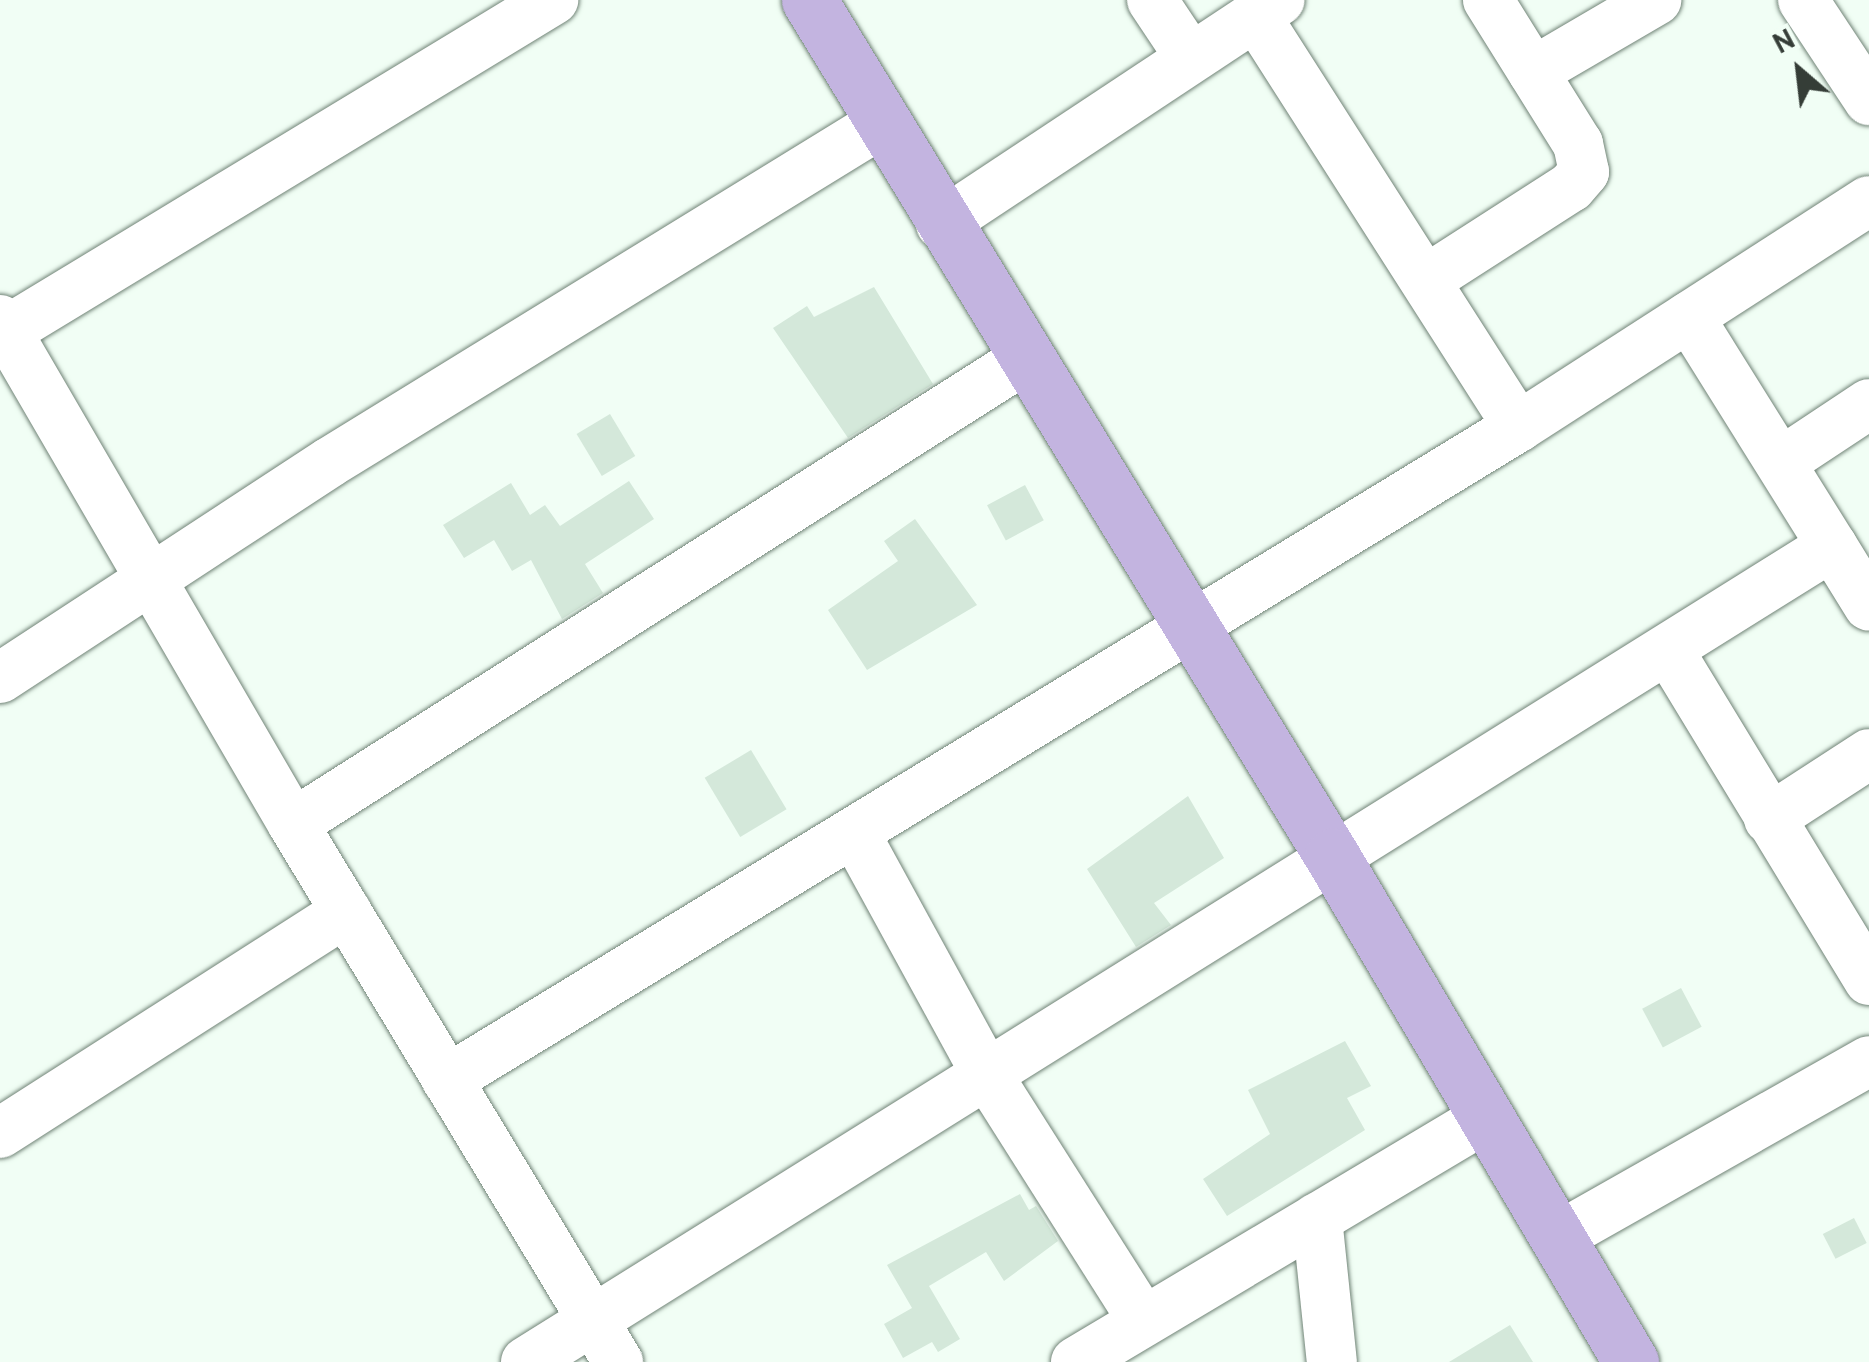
<!DOCTYPE html>
<style>
body{margin:0}
#map{position:relative;width:1869px;height:1362px;overflow:hidden;background:#f1fef5;font-family:Overpass,sans-serif}
div>[style]{position:absolute}
[style*='--x']{left:calc(var(--x)*1px);top:calc(var(--y)*1px);width:calc(var(--w)*1px);rotate:calc(var(--a)*1deg)}
.building>*{inset:0;background:#d4e8da;transform-origin:0 0}
.roads{filter:drop-shadow(0 0 2px #708376) drop-shadow(0 0 2px #708376)}
.minor>*{height:50px;margin:-25px;padding:0 25px;transform-origin:25px;border-radius:25px;background:#fff}
.major>*{height:55px;margin:-27.5px;padding:0 27.5px;transform-origin:27.5px;border-radius:27.5px;background:#c3b4e0}
span{translate:-50% -50%;white-space:nowrap;text-align:center;line-height:1.15;-webkit-text-stroke:8px #f1fef5;paint-order:stroke}
.north{position:absolute;left:1749px;top:20px;width:100px;height:100px;-webkit-text-stroke:8px #f1fef5;paint-order:stroke;rotate:332deg;font-size:28px;font-weight:700;line-height:40px;text-align:center;color:#353d37}
.north::after{content:'';display:block;margin:auto;width:35px;height:45px;background:#353d37;clip-path:polygon(50% 0,100% 100%,50% 72%,0 100%)}
</style>
<div id="map">
<div class="building">
<i style="clip-path:polygon(874px 287px,933px 384px,848px 438px,773px 328px,807px 306px,814px 317px)"></i>
<i style="left:610px;top:414px;width:49px;height:39px;rotate:59deg"></i>
<i style="clip-path:polygon(629px 481px,654px 519px,585px 564px,603px 593px,562px 619px,531px 560px,512px 571px,494px 540px,464px 558px,443px 525px,511px 483px,530px 515px,545px 505px,560px 526px)"></i>
<i style="left:1025px;top:485px;width:40px;height:43px;rotate:62deg"></i>
<i style="clip-path:polygon(915px 519px,977px 605px,867px 670px,828px 610px,898px 561px,884px 541px)"></i>
<i style="left:751px;top:750px;width:69px;height:54px;rotate:59deg"></i>
<i style="clip-path:polygon(1188px 796px,1224px 858px,1154px 903px,1171px 925px,1136px 947px,1087px 869px)"></i>
<i style="left:1681px;top:988px;width:44px;height:44px;rotate:62deg"></i>
<i style="clip-path:polygon(1345px 1041px,1371px 1086px,1347px 1098px,1365px 1130px,1227px 1216px,1203px 1179px,1270px 1134px,1248px 1090px)"></i>
<i style="clip-path:polygon(1020px 1194px,1029px 1210px,1036px 1206px,1058px 1241px,1004px 1281px,986px 1252px,929px 1286px,960px 1339px,938px 1352px,932px 1342px,903px 1358px,884px 1324px,912px 1308px,887px 1265px)"></i>
<i style="left:1854px;top:1218px;width:28px;height:35px;rotate:63deg"></i>
<i style="clip-path:polygon(1510px 1325px,1533px 1362px,1449px 1362px)"></i>
</div>
<div class="roads">
<div class="minor">
<i style="--x:1152;--y:0;--w:69;--a:56.3"></i>
<i style="--x:1803;--y:0;--w:120;--a:56.6"></i>
<i style="--x:1255;--y:15;--w:489;--a:57.4"></i>
<i style="--x:1533;--y:72;--w:143;--a:-30.3"></i>
<i style="--x:941;--y:224;--w:406;--a:-33.5"></i>
<i style="--x:1426;--y:280;--w:172;--a:-32.7"></i>
<i style="--x:1571;--y:187;--w:20;--a:-49"></i>
<i style="--x:1584;--y:172;--w:29;--a:-102"></i>
<i style="--x:1578;--y:144;--w:170;--a:-122"></i>
<i style="--x:0;--y:320;--w:583;--a:59.83"></i>
<i style="--x:293;--y:824;--w:629;--a:58.86"></i>
<i style="--x:0;--y:335;--w:647;--a:-31.21"></i>
<i style="--x:1783;--y:461;--w:103;--a:-33.5"></i>
<i style="--x:1832;--y:546;--w:70;--a:58.3"></i>
<i style="--x:1669;--y:651;--w:385;--a:58.7"></i>
<i style="--x:0;--y:678;--w:394;--a:-33.2"></i>
<i style="--x:330;--y:462;--w:646;--a:-31.57"></i>
<i style="--x:1769;--y:819;--w:119;--a:-33"></i>
<i style="--x:293;--y:824;--w:867;--a:-32.43"></i>
<i style="--x:855;--y:834;--w:273;--a:61.3"></i>
<i style="--x:986;--y:1073;--w:293;--a:57.6"></i>
<i style="--x:447;--y:1080;--w:1254;--a:-31.37"></i>
<i style="--x:1518;--y:427;--w:417;--a:-32.8"></i>
<i style="--x:0;--y:1133;--w:411;--a:-32.6"></i>
<i style="--x:1317;--y:1218;--w:145;--a:84.1"></i>
<i style="--x:1558;--y:1237;--w:357;--a:-29.5"></i>
<i style="--x:526;--y:1362;--w:1540;--a:-32"></i>
<i style="--x:1832;--y:546;--w:270;--a:-122"></i>
<i style="--x:1076;--y:1362;--w:478;--a:-30.8"></i>
</div>
<div class="major">
<i style="--x:809;--y:0;--w:1003;--a:58.58"></i>
<i style="--x:1332;--y:856;--w:588;--a:59.42"></i>
</div>
</div>
<div class="north">N</div>
</div>
